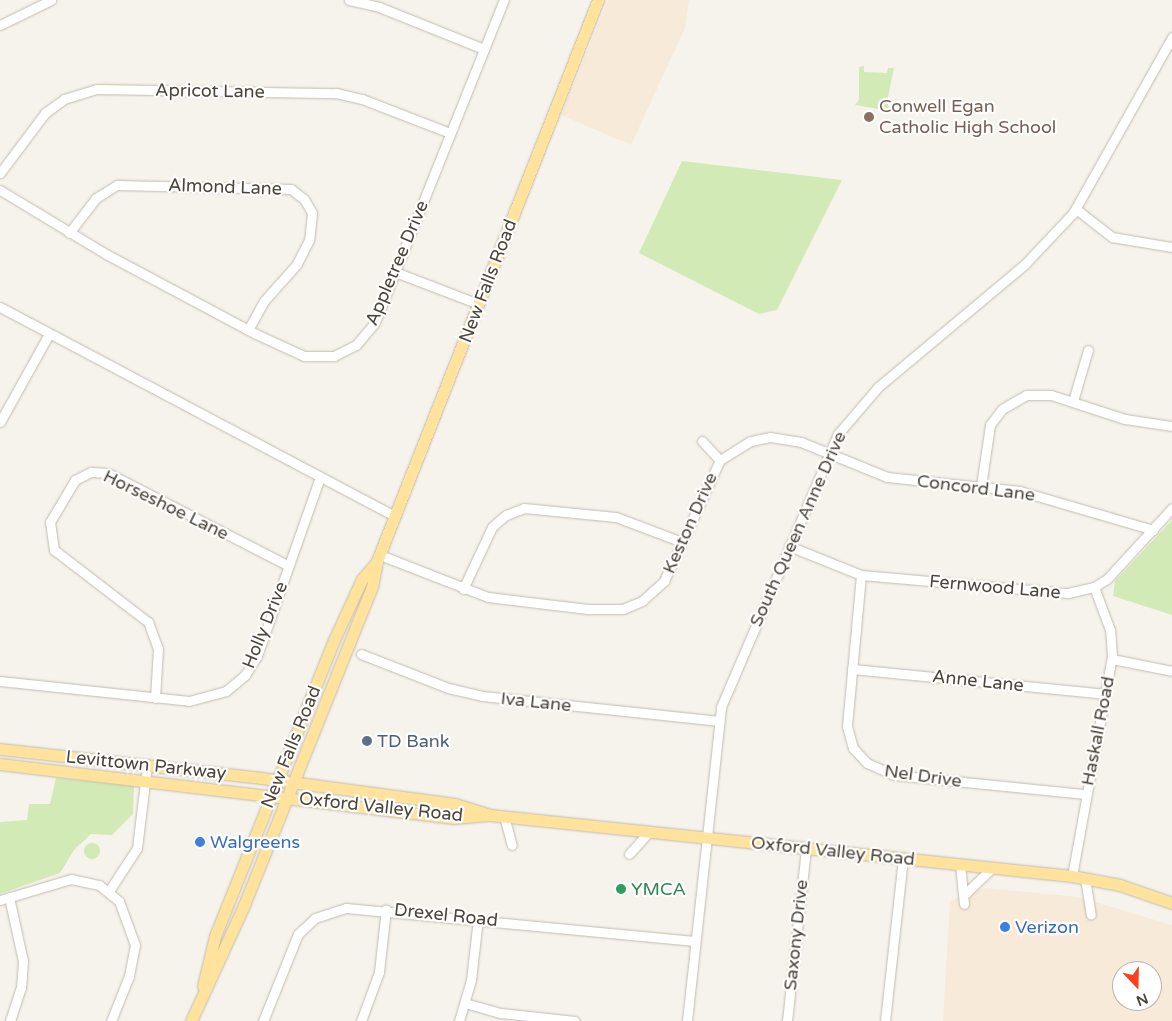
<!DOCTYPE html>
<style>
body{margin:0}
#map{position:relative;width:1172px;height:1021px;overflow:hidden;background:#f6f3ec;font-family:"Varela Round",sans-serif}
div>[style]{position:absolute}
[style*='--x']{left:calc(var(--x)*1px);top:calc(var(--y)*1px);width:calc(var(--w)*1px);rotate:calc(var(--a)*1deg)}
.commercial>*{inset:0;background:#f7ead8}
.green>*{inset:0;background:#d2eab5}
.round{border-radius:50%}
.roads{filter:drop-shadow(0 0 1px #c2bbae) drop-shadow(0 0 1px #c2bbae)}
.minor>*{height:9px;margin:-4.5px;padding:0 4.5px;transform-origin:4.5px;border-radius:4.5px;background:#fff}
.major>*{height:11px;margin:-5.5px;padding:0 5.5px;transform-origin:5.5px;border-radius:5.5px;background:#ffe39c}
.dots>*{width:14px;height:14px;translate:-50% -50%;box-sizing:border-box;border:2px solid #fff;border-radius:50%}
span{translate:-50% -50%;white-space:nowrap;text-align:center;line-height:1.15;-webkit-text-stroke:4.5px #fff;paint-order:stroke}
.street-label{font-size:18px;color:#4b4439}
.education-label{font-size:18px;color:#785e54}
.left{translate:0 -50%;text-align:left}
.service-label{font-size:18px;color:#4e5e75}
.shop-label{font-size:18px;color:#366cbe}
.leisure-label{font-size:18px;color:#27864d}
.north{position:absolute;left:1112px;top:961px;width:50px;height:50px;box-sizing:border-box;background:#fff;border:1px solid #b7b4b0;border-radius:50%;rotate:159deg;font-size:14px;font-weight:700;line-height:20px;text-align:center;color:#4b4439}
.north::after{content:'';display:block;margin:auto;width:18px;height:22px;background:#fc3f1d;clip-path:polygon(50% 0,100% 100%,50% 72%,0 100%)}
</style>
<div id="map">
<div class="commercial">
<i style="clip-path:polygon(608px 0,689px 0,685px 28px,631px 145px,561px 115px)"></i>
<i style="clip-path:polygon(evenodd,985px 888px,1078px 897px,1172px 925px,1172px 1021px,943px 1021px,950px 901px,985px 888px,1122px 971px,1152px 971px,1152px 1001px,1122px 1001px,1122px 971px)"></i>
</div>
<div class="green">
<i style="clip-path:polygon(864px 66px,864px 72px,887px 73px,888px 68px,894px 68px,887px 102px,890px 111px,855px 105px,859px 100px,859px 67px)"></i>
<i style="clip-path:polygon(682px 161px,842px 180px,777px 310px,759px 314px,639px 253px)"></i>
<i style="clip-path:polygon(1172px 520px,1172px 615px,1113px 596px,1115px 581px)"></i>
<i style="clip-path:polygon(56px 778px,134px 786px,133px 814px,112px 835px,91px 834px,74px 850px,60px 873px,0 894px,0 822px,27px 820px,29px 804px,50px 804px)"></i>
<i class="round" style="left:84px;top:843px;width:16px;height:16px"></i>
</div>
<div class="roads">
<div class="minor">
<i style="--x:349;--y:0;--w:31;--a:13"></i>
<i style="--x:379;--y:7;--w:113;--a:21.8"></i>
<i style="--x:0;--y:25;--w:57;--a:-26.1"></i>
<i style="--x:0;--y:173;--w:75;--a:-53.1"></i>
<i style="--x:45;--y:113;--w:24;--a:-36"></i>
<i style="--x:64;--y:99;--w:34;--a:-17"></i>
<i style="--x:97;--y:89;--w:239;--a:1"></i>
<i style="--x:336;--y:93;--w:27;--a:13"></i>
<i style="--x:362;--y:99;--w:94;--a:21.1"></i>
<i style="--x:0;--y:190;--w:124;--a:31.1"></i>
<i style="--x:106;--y:254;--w:170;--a:28.1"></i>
<i style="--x:256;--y:334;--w:53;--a:24.6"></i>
<i style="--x:304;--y:356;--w:30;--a:0"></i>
<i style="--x:334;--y:356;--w:25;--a:-27"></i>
<i style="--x:356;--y:345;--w:30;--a:-50"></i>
<i style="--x:375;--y:322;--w:347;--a:-68.2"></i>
<i style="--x:1076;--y:209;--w:46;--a:37.9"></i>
<i style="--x:1112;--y:237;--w:61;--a:9.5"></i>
<i style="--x:69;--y:233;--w:44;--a:-52.4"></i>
<i style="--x:96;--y:198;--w:25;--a:-32"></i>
<i style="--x:117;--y:185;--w:174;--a:1.3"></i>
<i style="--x:291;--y:189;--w:16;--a:38"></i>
<i style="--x:304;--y:199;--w:16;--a:60"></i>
<i style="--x:312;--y:213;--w:27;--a:96"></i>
<i style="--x:309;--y:240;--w:27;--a:117"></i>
<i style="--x:297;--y:264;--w:50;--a:131.7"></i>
<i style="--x:264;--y:301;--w:33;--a:119"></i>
<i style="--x:395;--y:272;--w:90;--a:20.9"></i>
<i style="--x:0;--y:307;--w:447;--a:27.9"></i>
<i style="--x:1073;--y:401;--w:53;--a:-73.6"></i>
<i style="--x:0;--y:422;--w:101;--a:-60.9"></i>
<i style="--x:702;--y:441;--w:26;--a:47"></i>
<i style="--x:981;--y:486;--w:62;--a:-81.6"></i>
<i style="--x:990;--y:425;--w:20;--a:-53"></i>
<i style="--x:1002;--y:409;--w:28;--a:-30"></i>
<i style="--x:1026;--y:395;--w:25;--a:0"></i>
<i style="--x:1051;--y:395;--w:78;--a:18"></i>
<i style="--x:1125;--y:419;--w:48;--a:8.5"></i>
<i style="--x:789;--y:546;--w:78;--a:21.9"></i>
<i style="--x:861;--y:575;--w:208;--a:5"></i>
<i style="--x:1068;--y:593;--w:27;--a:-13"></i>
<i style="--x:1094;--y:587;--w:15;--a:-32"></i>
<i style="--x:1107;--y:579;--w:96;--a:-47.5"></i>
<i style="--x:380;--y:555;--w:116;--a:21.3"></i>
<i style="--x:488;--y:597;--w:100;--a:6.9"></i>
<i style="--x:587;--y:609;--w:36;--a:0"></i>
<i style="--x:623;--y:609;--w:21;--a:-23"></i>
<i style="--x:642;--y:601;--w:30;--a:-42"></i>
<i style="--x:664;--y:581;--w:133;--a:-65.2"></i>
<i style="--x:720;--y:460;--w:36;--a:-32"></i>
<i style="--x:751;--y:441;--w:19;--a:-12"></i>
<i style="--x:770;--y:437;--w:31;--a:9"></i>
<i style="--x:801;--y:442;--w:93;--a:22.1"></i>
<i style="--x:887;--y:477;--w:134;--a:6"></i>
<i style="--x:1020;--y:491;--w:139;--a:16.3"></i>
<i style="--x:861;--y:575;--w:152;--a:95.3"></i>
<i style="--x:847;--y:726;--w:23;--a:75"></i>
<i style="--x:853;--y:748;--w:21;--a:47"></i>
<i style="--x:867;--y:763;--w:30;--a:24"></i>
<i style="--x:894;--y:775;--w:193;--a:5.7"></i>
<i style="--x:463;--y:589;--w:68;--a:-64.9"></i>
<i style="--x:492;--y:527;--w:18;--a:-41"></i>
<i style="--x:506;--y:515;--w:19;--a:-21"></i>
<i style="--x:524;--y:508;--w:92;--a:5.6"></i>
<i style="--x:616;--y:517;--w:71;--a:20.7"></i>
<i style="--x:361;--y:654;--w:93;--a:21.3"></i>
<i style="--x:448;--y:688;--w:35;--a:13"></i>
<i style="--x:482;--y:696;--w:237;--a:6"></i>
<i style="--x:1112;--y:659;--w:61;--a:11.3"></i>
<i style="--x:852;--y:669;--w:254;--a:5.6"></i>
<i style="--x:0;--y:681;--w:190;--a:6"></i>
<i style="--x:189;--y:701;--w:38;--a:-15"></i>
<i style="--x:226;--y:691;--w:25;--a:-40"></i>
<i style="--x:245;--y:675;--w:22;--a:-58"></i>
<i style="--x:257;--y:656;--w:190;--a:-70.6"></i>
<i style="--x:155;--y:698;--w:49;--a:-86.5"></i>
<i style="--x:158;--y:649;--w:29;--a:-110"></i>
<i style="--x:148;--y:622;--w:118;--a:-142.5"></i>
<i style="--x:54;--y:550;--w:28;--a:-98"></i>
<i style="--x:50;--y:522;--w:49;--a:-59.2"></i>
<i style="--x:75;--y:480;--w:18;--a:-27"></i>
<i style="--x:91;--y:472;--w:17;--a:3"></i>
<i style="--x:108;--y:473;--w:203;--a:27.2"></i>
<i style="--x:504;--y:816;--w:30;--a:75"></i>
<i style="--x:629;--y:854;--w:28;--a:-48"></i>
<i style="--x:960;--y:864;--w:40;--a:84.3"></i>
<i style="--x:1072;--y:876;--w:224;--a:-79.7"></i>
<i style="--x:1112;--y:656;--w:26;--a:-94"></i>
<i style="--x:1110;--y:630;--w:46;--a:-110.4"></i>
<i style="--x:1085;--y:878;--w:37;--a:81"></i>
<i style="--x:109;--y:891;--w:51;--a:-56.9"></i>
<i style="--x:137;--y:848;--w:84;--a:-83.1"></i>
<i style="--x:966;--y:893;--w:37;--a:-44"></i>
<i style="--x:9;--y:897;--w:66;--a:77.7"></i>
<i style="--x:23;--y:961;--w:26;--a:94"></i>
<i style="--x:21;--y:987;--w:36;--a:108"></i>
<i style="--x:0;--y:900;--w:74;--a:-16.5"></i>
<i style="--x:71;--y:879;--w:29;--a:12"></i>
<i style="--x:99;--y:885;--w:26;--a:39"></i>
<i style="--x:119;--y:901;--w:47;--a:70"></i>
<i style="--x:135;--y:945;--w:32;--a:101"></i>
<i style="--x:129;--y:976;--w:48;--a:111.8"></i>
<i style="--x:465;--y:1003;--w:37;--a:16"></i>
<i style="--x:501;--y:1013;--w:74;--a:6.2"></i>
<i style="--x:263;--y:1021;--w:94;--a:-68.1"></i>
<i style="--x:298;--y:934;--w:23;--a:-43"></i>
<i style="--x:315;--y:918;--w:33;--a:-18"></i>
<i style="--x:346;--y:908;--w:350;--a:5.4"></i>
<i style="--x:361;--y:1021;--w:52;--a:-69.8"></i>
<i style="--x:379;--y:972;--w:63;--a:-83.7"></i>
<i style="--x:459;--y:1021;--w:43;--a:-73.7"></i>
<i style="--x:471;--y:980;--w:61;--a:-83.5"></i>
<i style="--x:687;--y:1021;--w:316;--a:-83.8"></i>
<i style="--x:721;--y:707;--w:297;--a:-66.8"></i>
<i style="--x:838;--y:434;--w:62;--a:-49.6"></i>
<i style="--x:878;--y:387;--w:190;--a:-39.9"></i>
<i style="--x:1024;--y:265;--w:71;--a:-46.7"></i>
<i style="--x:1073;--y:213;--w:202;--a:-60.6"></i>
<i style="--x:787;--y:1021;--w:173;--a:-83.7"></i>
<i style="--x:885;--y:1021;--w:164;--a:-83.7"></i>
</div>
<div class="major">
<i style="--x:0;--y:749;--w:263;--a:6.3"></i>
<i style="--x:261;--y:778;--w:196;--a:7.6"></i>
<i style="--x:455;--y:804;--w:34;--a:17"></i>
<i style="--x:0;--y:764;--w:457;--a:6.8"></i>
<i style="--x:454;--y:818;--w:36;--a:-5"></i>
<i style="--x:490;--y:815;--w:585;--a:5.98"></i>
<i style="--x:1072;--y:876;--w:49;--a:10.6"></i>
<i style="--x:1120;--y:885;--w:55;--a:19.1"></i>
<i style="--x:203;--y:986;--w:51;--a:-76.5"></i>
<i style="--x:215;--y:936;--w:319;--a:-68.1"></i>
<i style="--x:334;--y:640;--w:67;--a:-65.3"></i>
<i style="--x:362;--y:579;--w:21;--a:-49"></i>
<i style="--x:191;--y:1021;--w:128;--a:-65.4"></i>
<i style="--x:244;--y:905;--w:343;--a:-68.1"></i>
<i style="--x:372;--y:587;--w:26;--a:-79"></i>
<i style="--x:377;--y:561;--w:603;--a:-68.5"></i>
</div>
</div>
<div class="dots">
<i style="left:869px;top:117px;background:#8d6e63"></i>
<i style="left:367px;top:741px;background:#5c6f8a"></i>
<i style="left:200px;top:842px;background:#3f7fe0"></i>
<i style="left:621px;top:889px;background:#2e9e5b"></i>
<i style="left:1005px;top:927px;background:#3f7fe0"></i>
</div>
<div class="street-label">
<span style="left:210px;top:91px;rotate:1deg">Apricot Lane</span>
<span style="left:225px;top:187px;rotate:2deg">Almond Lane</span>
<span style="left:397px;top:263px;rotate:-67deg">Appletree Drive</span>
<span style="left:488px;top:281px;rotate:-69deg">New Falls Road</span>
<span style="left:976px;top:488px;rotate:7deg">Concord Lane</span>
<span style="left:166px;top:505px;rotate:26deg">Horseshoe Lane</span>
<span style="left:690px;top:523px;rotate:-66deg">Keston Drive</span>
<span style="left:798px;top:529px;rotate:-66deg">South Queen Anne Drive</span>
<span style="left:995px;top:587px;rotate:5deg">Fernwood Lane</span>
<span style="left:265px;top:625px;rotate:-68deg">Holly Drive</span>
<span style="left:978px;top:681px;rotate:6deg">Anne Lane</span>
<span style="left:536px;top:702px;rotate:6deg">Iva Lane</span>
<span style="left:1098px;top:731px;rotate:-79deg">Haskall Road</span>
<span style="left:291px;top:747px;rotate:-68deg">New Falls Road</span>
<span style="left:146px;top:765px;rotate:6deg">Levittown Parkway</span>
<span style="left:923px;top:776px;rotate:8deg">Nel Drive</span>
<span style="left:381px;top:807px;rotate:6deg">Oxford Valley Road</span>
<span style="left:833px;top:851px;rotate:6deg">Oxford Valley Road</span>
<span style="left:446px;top:915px;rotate:6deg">Drexel Road</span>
<span style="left:796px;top:935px;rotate:-84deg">Saxony Drive</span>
</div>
<div class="education-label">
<span class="left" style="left:879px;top:117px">Conwell Egan<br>Catholic High School</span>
</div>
<div class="service-label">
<span class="left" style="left:377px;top:741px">TD Bank</span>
</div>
<div class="shop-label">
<span class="left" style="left:210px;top:842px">Walgreens</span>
<span class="left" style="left:1015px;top:927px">Verizon</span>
</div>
<div class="leisure-label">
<span class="left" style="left:631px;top:889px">YMCA</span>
</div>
<div class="north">N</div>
</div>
